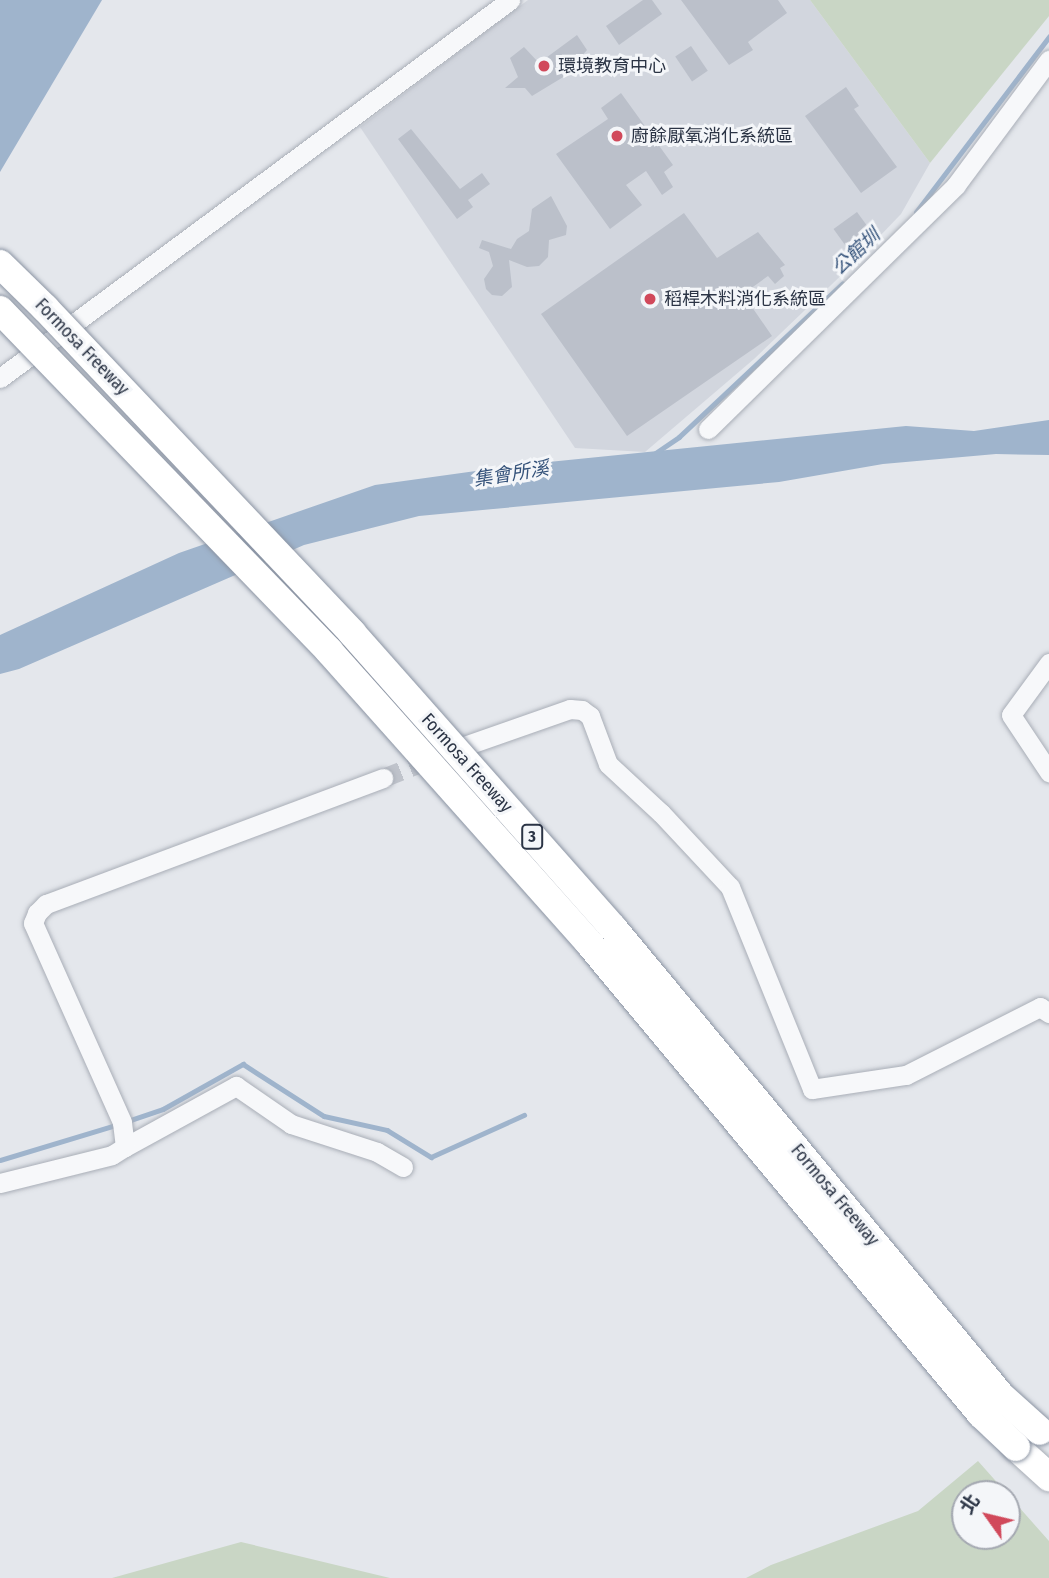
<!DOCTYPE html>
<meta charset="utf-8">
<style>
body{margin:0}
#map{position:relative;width:1049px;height:1578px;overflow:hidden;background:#e4e7ec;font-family:"Fira Sans Condensed","Noto Sans TC",sans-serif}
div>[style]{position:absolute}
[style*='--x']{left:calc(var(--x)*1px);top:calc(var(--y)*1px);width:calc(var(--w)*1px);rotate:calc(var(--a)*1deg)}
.built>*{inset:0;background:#d2d6de}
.green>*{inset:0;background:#c9d6c5}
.water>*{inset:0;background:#9fb4cc}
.stream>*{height:4.5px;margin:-2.25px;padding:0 2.25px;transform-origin:2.25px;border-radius:2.25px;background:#9fb4cc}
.building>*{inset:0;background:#bbc0ca;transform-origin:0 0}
.minor-tunnel>*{height:19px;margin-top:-9.5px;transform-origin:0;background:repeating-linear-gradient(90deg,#bfc3cb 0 19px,transparent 0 29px)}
.roads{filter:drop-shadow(0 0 2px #a9aeb7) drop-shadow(0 0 2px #a9aeb7)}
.minor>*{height:19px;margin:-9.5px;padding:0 9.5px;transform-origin:9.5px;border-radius:9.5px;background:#f7f8fa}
.highway>*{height:28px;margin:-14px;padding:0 14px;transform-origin:14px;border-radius:14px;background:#fff}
.bridges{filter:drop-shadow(0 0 2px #8b94a3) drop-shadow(0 0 2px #8b94a3)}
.highway-bridge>*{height:28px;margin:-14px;padding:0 14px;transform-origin:14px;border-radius:14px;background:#fff}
.dots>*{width:19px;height:19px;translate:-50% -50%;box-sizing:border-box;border:4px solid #f4f6f9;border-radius:50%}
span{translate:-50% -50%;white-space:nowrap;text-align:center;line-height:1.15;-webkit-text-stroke:6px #f4f6f9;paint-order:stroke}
.shield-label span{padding:2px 5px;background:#f4f6f9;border:2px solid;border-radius:5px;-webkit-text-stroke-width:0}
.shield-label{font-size:16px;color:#2b3445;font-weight:700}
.poi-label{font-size:18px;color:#2b3445}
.left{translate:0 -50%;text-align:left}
.street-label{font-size:18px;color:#2b3445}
.water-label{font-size:19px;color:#34527a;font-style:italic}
.north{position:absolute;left:951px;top:1480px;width:70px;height:70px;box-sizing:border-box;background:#f4f6f9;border:2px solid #a4a8b1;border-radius:50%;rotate:304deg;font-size:19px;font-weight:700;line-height:28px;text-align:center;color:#2b3445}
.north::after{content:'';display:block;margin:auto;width:24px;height:32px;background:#d1495b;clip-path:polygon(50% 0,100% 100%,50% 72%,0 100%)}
</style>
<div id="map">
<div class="built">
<i style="clip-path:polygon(528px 0,810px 0,930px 163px,901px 214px,854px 263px,754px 359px,645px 452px,575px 448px,360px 127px)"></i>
</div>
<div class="green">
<i style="clip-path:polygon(810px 0,1049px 0,1049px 16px,930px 163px)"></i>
<i style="clip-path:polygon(evenodd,978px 1461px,1049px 1541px,1049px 1578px,746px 1578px,771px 1565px,918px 1511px,978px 1461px,965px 1494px,1007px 1494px,1007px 1536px,965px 1536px,965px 1494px)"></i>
<i style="clip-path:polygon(241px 1542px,390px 1578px,112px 1578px)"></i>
</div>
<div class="water">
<i style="clip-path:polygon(0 0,102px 0,0 172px)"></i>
<i style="clip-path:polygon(1049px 420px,1049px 455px,996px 454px,883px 464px,779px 482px,419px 516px,304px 545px,19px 669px,0 674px,0 635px,179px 553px,375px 485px,519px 465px,906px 426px,974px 431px)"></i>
</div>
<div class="stream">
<i style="--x:916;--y:212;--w:220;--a:-52.8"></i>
<i style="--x:654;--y:454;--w:30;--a:-34"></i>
<i style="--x:679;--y:437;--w:224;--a:-43.2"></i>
<i style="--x:128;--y:1121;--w:37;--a:-19"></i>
<i style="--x:163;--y:1109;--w:92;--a:-29.4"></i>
<i style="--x:243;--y:1064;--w:96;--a:32.7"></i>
<i style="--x:324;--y:1116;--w:65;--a:12.5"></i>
<i style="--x:387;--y:1130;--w:52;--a:31.5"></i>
<i style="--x:431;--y:1157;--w:102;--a:-24.3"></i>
<i style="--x:0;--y:1160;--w:121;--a:-16.8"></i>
</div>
<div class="building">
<i style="clip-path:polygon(643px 0,652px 0,662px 14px,619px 45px,606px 26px)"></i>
<i style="clip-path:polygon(681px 0,778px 0,787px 13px,748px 42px,753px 50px,729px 65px)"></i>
<i style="clip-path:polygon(577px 35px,587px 50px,565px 76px,532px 96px,525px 88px,505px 88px,518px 77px,510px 58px,524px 47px,539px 63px)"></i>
<i style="left:691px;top:46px;width:30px;height:19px;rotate:56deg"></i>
<i style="clip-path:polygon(846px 87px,859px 106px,854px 109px,897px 167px,861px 193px,805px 116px)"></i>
<i style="clip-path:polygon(621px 93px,673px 165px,664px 172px,673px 187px,662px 195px,646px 171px,626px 185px,642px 205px,610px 229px,556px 154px,608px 119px,601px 108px)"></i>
<i style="clip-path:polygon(411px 129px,460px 189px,482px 173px,490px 184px,468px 200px,473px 207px,457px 219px,398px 139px)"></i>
<i style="clip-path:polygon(551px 196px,567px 226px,566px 235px,549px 240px,548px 257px,539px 266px,527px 267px,509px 260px,512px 287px,502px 296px,492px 295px,486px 289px,484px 279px,493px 266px,489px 252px,479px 248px,482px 240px,511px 249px,517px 239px,529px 231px,532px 209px)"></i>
<i style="left:857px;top:212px;width:27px;height:29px;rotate:54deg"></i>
<i style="clip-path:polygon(684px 213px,717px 258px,758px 232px,785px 265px,780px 268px,784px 276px,775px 284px,768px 276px,743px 294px,772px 336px,627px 436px,541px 314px)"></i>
</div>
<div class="minor-tunnel">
<i style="--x:383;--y:778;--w:57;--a:-21.6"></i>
</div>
<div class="roads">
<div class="minor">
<i style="--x:0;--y:378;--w:635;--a:-36.54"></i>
<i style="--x:708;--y:429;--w:348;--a:-44.5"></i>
<i style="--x:956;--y:185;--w:156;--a:-53.4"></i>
<i style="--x:1049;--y:663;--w:64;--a:126.2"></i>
<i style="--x:1011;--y:715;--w:69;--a:56.3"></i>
<i style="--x:450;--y:751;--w:127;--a:-19.3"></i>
<i style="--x:570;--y:709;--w:12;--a:5"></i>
<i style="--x:582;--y:710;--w:10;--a:37"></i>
<i style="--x:590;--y:716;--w:51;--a:69.4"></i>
<i style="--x:608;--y:764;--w:72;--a:42.8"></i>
<i style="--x:661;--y:813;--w:101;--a:47"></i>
<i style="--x:730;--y:887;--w:218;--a:67.9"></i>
<i style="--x:812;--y:1089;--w:95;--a:-8.5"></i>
<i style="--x:906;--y:1075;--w:150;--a:-26.9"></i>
<i style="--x:1040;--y:1007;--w:11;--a:34"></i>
<i style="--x:125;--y:1147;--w:127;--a:-28.8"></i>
<i style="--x:236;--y:1086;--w:67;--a:34.6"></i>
<i style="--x:291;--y:1124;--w:90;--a:18"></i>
<i style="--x:377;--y:1152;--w:30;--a:30"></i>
<i style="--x:0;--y:1183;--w:115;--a:-14"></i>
<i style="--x:112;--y:1155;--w:15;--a:-32"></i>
<i style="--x:125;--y:1147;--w:25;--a:-97"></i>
<i style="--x:122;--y:1122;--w:218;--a:-114.1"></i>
<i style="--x:33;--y:923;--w:11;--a:-68"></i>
<i style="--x:37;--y:913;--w:13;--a:-45"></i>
<i style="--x:46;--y:904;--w:360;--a:-20.5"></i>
</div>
<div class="highway">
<i style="--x:1016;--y:1447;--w:45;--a:42.3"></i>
</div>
</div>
<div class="bridges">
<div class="highway-bridge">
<i style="--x:0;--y:264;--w:63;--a:44.4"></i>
<i style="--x:45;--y:308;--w:447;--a:46.6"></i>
<i style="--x:352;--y:633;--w:394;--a:48.5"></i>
<i style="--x:613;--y:928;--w:608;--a:50.34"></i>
<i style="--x:1001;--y:1396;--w:52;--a:41.9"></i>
<i style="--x:0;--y:310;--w:474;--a:46"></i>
<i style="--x:329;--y:651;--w:391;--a:48.3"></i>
<i style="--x:589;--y:943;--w:613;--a:50.23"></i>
<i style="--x:981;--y:1414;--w:48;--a:43.3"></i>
</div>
</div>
<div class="dots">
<i style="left:544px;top:66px;background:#d1495b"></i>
<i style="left:617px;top:136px;background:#d1495b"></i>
<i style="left:650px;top:299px;background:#d1495b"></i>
</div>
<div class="shield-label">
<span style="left:532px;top:837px">3</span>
</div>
<div class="poi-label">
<span class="left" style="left:558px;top:66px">環境教育中心</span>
<span class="left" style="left:631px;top:136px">廚餘厭氧消化系統區</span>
<span class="left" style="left:664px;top:299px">稻桿木料消化系統區</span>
</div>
<div class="street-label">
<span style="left:82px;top:347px;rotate:46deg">Formosa Freeway</span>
<span style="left:467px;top:763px;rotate:48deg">Formosa Freeway</span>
<span style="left:835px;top:1195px;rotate:50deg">Formosa Freeway</span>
</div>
<div class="water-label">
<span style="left:856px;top:252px;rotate:-43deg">公館圳</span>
<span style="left:511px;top:474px;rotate:-9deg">集會所溪</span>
</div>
<div class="north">北</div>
</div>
